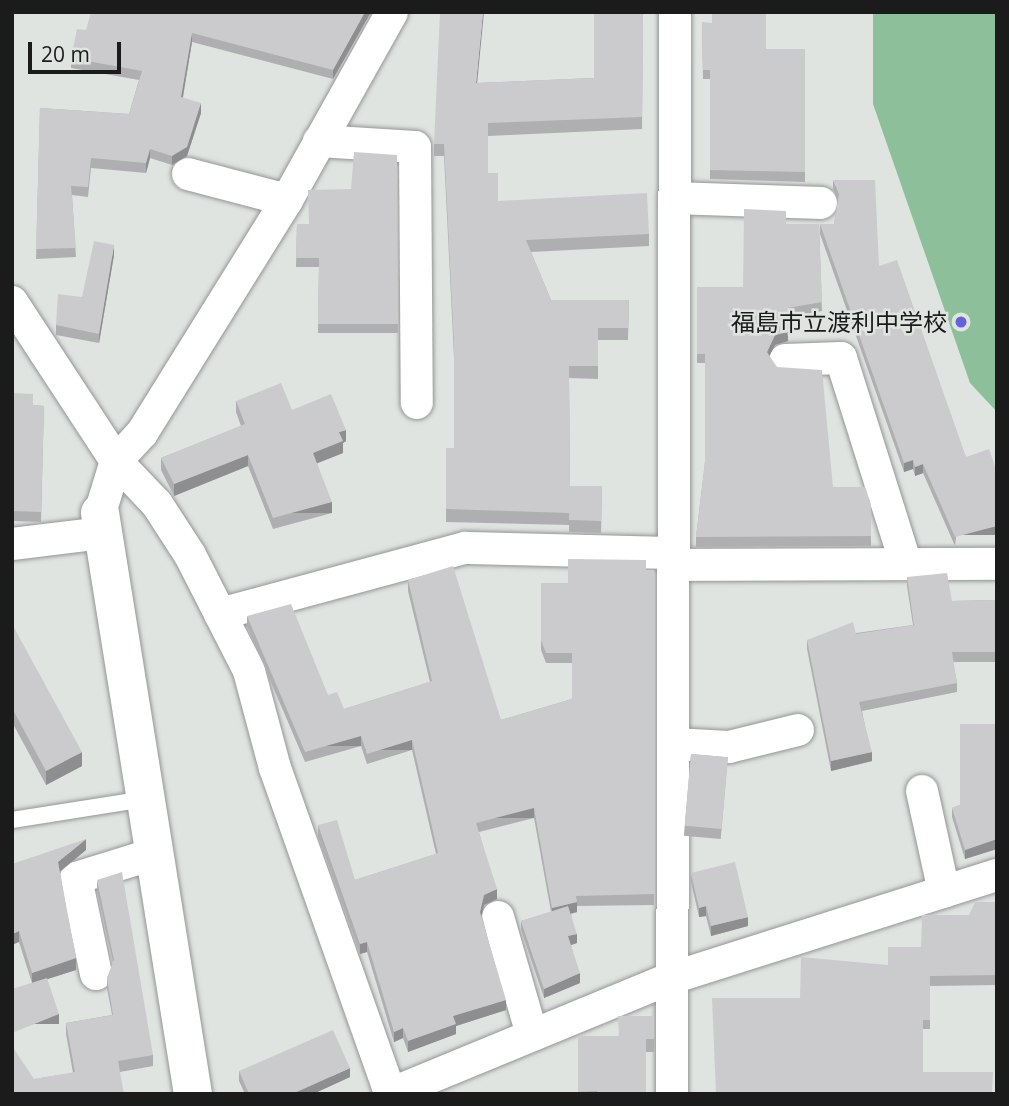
<!DOCTYPE html>
<meta charset="utf-8">
<style>
body{margin:0}
#map{position:relative;width:1009px;height:1106px;overflow:hidden;background:#e0e4e1;font-family:"Open Sans","Noto Sans JP",sans-serif}
div>[style]{position:absolute}
[style*='--x']{left:calc(var(--x)*1px);top:calc(var(--y)*1px);width:calc(var(--w)*1px);rotate:calc(var(--a)*1deg)}
.green>*{inset:0;background:#8ebf9b}
.roads{filter:drop-shadow(0 0 2px #939694) drop-shadow(0 0 2px #939694)}
.lane>*{height:16px;margin:-8px;padding:0 8px;transform-origin:8px;border-radius:8px;background:#fff}
.street>*{height:32px;margin:-16px;padding:0 16px;transform-origin:16px;border-radius:16px;background:#fff}
.secondary>*{height:38px;margin:-19px;padding:0 19px;transform-origin:19px;border-radius:19px;background:#fff}
.wall>*{inset:0;background:#afafb1;transform-origin:0 0}
.shaded-wall>*{inset:0;background:#8e8e90;transform-origin:0 0}
.building>*{inset:0;background:#cbcbce;transform-origin:0 0}
.dots>*{width:19px;height:19px;translate:-50% -50%;box-sizing:border-box;border:4px solid #e0e4e1;border-radius:50%}
span{translate:-50% -50%;white-space:nowrap;text-align:center;line-height:1.15;-webkit-text-stroke:5px #e0e4e1;paint-order:stroke}
.poi-label{font-size:24px;color:#1a1b1a}
.right{translate:-100% -50%;text-align:right}
.frame{position:absolute;inset:0;border:14px solid #1a1b1a;pointer-events:none}
.scale{position:absolute;left:28px;top:42px;width:93px;height:32px;box-sizing:border-box;border:4px solid #1a1b1a;border-top:0;padding-left:9px;font-size:21px;line-height:24px;white-space:nowrap;color:#1a1b1a;-webkit-text-stroke:5px #e0e4e1;paint-order:stroke}
</style>
<div id="map">
<div class="green">
<i style="clip-path:polygon(873px 12px,997px 12px,997px 412px,970px 383px,873px 104px)"></i>
</div>
<div class="roads">
<div class="lane">
<i style="--x:12;--y:820;--w:134;--a:-9"></i>
</div>
<div class="street">
<i style="--x:319;--y:141;--w:96;--a:3.6"></i>
<i style="--x:415;--y:147;--w:256;--a:89.6"></i>
<i style="--x:188;--y:174;--w:102;--a:14.7"></i>
<i style="--x:674;--y:198;--w:147;--a:1.9"></i>
<i style="--x:12;--y:302;--w:190;--a:56.8"></i>
<i style="--x:116;--y:461;--w:59;--a:46.4"></i>
<i style="--x:157;--y:504;--w:61;--a:57.1"></i>
<i style="--x:190;--y:555;--w:130;--a:63"></i>
<i style="--x:249;--y:671;--w:100;--a:75"></i>
<i style="--x:275;--y:768;--w:345;--a:70.5"></i>
<i style="--x:785;--y:360;--w:56;--a:-2"></i>
<i style="--x:841;--y:358;--w:216;--a:72.5"></i>
<i style="--x:100;--y:513;--w:54;--a:-72.9"></i>
<i style="--x:116;--y:461;--w:38;--a:-47"></i>
<i style="--x:142;--y:433;--w:274;--a:-58.1"></i>
<i style="--x:287;--y:200;--w:215;--a:-60.8"></i>
<i style="--x:12;--y:544;--w:92;--a:-6.9"></i>
<i style="--x:673;--y:565;--w:324;--a:-0.2"></i>
<i style="--x:220;--y:614;--w:254;--a:-15.1"></i>
<i style="--x:465;--y:548;--w:209;--a:1.4"></i>
<i style="--x:673;--y:744;--w:56;--a:3.1"></i>
<i style="--x:729;--y:747;--w:71;--a:-13.8"></i>
<i style="--x:922;--y:791;--w:103;--a:77.7"></i>
<i style="--x:498;--y:917;--w:123;--a:73.9"></i>
<i style="--x:96;--y:974;--w:98;--a:-101.8"></i>
<i style="--x:76;--y:878;--w:81;--a:-17.3"></i>
<i style="--x:390;--y:1094;--w:305;--a:-22.4"></i>
<i style="--x:672;--y:978;--w:341;--a:-17.6"></i>
<i style="--x:672;--y:1094;--w:1082;--a:-89.84"></i>
</div>
<div class="secondary">
<i style="--x:100;--y:513;--w:588;--a:80.91"></i>
</div>
</div>
<div class="wall">
<i style="clip-path:polygon(371px 12px,333px 79px,192px 42px,183px 98px,201px 113px,187px 156px,172px 165px,150px 158px,146px 173px,91px 168px,88px 197px,72px 195px,76px 257px,36px 259px,40px 108px,129px 114px,139px 80px,71px 68px,71px 58px,86px 30px)"></i>
<i style="clip-path:polygon(643px 12px,642px 129px,488px 136px,488px 173px,498px 201px,649px 234px,649px 246px,531px 252px,551px 300px,629px 300px,628px 340px,598px 340px,598px 379px,569px 378px,570px 486px,602px 486px,601px 533px,569px 532px,569px 525px,446px 522px,446px 448px,454px 448px,454px 357px,444px 156px,434px 156px,434px 144px,477px 83px,594px 78px)"></i>
<i style="clip-path:polygon(702px 22px,766px 49px,805px 49px,805px 182px,710px 179px,710px 79px,703px 79px)"></i>
<i style="clip-path:polygon(397px 155px,398px 333px,318px 333px,319px 267px,296px 267px,297px 224px,309px 224px,351px 189px)"></i>
<i style="clip-path:polygon(833px 180px,879px 266px,966px 457px,955px 546px,923px 473px,915px 476px,913px 469px,904px 472px,820px 234px,820px 224px,834px 224px,838px 200px,833px 189px)"></i>
<i style="clip-path:polygon(786px 224px,819px 224px,822px 311px,788px 318px,788px 341px,775px 345px,769px 356px,833px 487px,871px 504px,871px 546px,696px 547px,696px 537px,705px 462px,705px 363px,697px 363px,697px 287px,743px 287px)"></i>
<i style="clip-path:polygon(114px 255px,99px 343px,56px 335px,56px 325px,82px 297px)"></i>
<i style="clip-path:polygon(12px 393px,33px 405px,44px 406px,41px 522px,12px 521px)"></i>
<i style="clip-path:polygon(236px 401px,292px 410px,346px 441px,343px 443px,343px 453px,317px 463px,332px 513px,273px 529px,248px 466px,174px 496px,161px 470px,161px 458px,241px 426px,236px 412px)"></i>
<i style="clip-path:polygon(646px 570px,654px 570px,654px 905px,577px 906px,577px 912px,571px 914px,577px 943px,571px 945px,580px 983px,544px 998px,521px 930px,521px 921px,551px 912px,534px 818px,479px 832px,497px 899px,484px 905px,482px 916px,506px 1010px,456px 1026px,456px 1034px,408px 1052px,403px 1038px,394px 1042px,367px 952px,360px 954px,318px 836px,318px 825px,355px 880px,436px 854px,412px 750px,367px 764px,361px 746px,305px 762px,247px 626px,247px 616px,328px 695px,344px 709px,430px 682px,408px 591px,408px 580px,501px 720px,572px 699px,572px 663px,546px 663px,541px 650px,541px 583px,568px 583px)"></i>
<i style="clip-path:polygon(907px 577px,952px 601px,995px 600px,997px 598px,997px 643px,995px 643px,995px 662px,953px 662px,957px 683px,957px 692px,862px 711px,872px 761px,831px 771px,807px 649px,807px 640px,913px 625px,907px 586px)"></i>
<i style="clip-path:polygon(12px 624px,82px 766px,46px 785px,12px 722px)"></i>
<i style="clip-path:polygon(997px 724px,997px 849px,965px 859px,952px 817px,952px 808px,960px 805px)"></i>
<i style="left:691px;top:754px;width:37px;height:82px;rotate:5deg"></i>
<i style="clip-path:polygon(86px 850px,60px 872px,76px 970px,47px 979px,59px 1024px,32px 983px,19px 942px,12px 864px)"></i>
<i style="clip-path:polygon(691px 873px,748px 926px,711px 936px,706px 916px,699px 917px,691px 882px)"></i>
<i style="clip-path:polygon(97px 880px,153px 1055px,153px 1066px,120px 1072px,34px 1079px,73px 1073px,66px 1034px,66px 1023px,112px 1015px,107px 988px,107px 978px,113px 963px,97px 891px)"></i>
<i style="clip-path:polygon(997px 902px,997px 985px,930px 986px,930px 1029px,923px 1029px,800px 998px,888px 965px,921px 947px,969px 915px)"></i>
<i style="clip-path:polygon(654px 1016px,654px 1052px,646px 1052px,646px 1094px,578px 1094px,578px 1036px,618px 1036px)"></i>
<i style="clip-path:polygon(239px 1071px,350px 1077px,313px 1094px,245px 1094px,239px 1081px)"></i>
</div>
<div class="shaded-wall">
<i style="clip-path:polygon(365px 12px,371px 12px,333px 79px,333px 70px)"></i>
<i style="clip-path:polygon(483px 12px,484px 12px,476px 95px,476px 83px)"></i>
<i style="clip-path:polygon(192px 33px,192px 42px,181px 107px,181px 97px)"></i>
<i style="clip-path:polygon(201px 103px,201px 113px,187px 156px,172px 165px,172px 156px)"></i>
<i style="clip-path:polygon(150px 149px,150px 158px,146px 173px,146px 163px)"></i>
<i style="clip-path:polygon(114px 245px,114px 255px,99px 343px,99px 334px)"></i>
<i style="clip-path:polygon(788px 332px,788px 341px,775px 345px,767px 361px,767px 352px,775px 335px)"></i>
<i style="clip-path:polygon(346px 430px,346px 441px,343px 443px,343px 453px,313px 465px,313px 453px,339px 432px)"></i>
<i style="clip-path:polygon(248px 455px,248px 466px,174px 496px,174px 484px)"></i>
<i style="clip-path:polygon(913px 460px,913px 469px,904px 472px,904px 463px)"></i>
<i style="clip-path:polygon(923px 464px,923px 473px,915px 476px,915px 467px)"></i>
<i style="left:332px;top:502px;width:11px;height:61px;rotate:90deg"></i>
<i style="left:997px;top:526px;width:9px;height:43px;rotate:90deg"></i>
<i style="left:361px;top:736px;width:10px;height:58px;rotate:90deg"></i>
<i style="left:412px;top:740px;width:10px;height:47px;rotate:90deg"></i>
<i style="clip-path:polygon(82px 752px,82px 766px,46px 785px,46px 771px)"></i>
<i style="clip-path:polygon(872px 752px,872px 761px,831px 771px,831px 761px)"></i>
<i style="left:534px;top:808px;width:10px;height:60px;rotate:90deg"></i>
<i style="clip-path:polygon(86px 839px,86px 850px,58px 873px,58px 862px)"></i>
<i style="clip-path:polygon(997px 839px,997px 849px,965px 859px,965px 850px)"></i>
<i style="clip-path:polygon(497px 889px,497px 899px,484px 905px,480px 922px,480px 912px,484px 895px)"></i>
<i style="clip-path:polygon(577px 902px,577px 912px,552px 918px,552px 908px)"></i>
<i style="clip-path:polygon(706px 906px,706px 916px,699px 917px,699px 908px)"></i>
<i style="clip-path:polygon(748px 917px,748px 926px,711px 936px,711px 926px)"></i>
<i style="clip-path:polygon(19px 931px,19px 942px,12px 945px,12px 934px)"></i>
<i style="clip-path:polygon(577px 934px,577px 943px,568px 946px,568px 936px)"></i>
<i style="clip-path:polygon(367px 942px,367px 952px,360px 954px,360px 944px)"></i>
<i style="clip-path:polygon(76px 958px,76px 970px,32px 984px,32px 973px)"></i>
<i style="clip-path:polygon(580px 973px,580px 983px,544px 998px,544px 989px)"></i>
<i style="clip-path:polygon(506px 1000px,506px 1010px,456px 1026px,456px 1034px,408px 1052px,408px 1041px,453px 1016px)"></i>
<i style="left:59px;top:1014px;width:10px;height:51px;rotate:90deg"></i>
<i style="clip-path:polygon(403px 1028px,403px 1038px,394px 1042px,394px 1032px)"></i>
<i style="clip-path:polygon(350px 1068px,350px 1077px,313px 1094px,292px 1094px)"></i>
</div>
<div class="building">
<i style="clip-path:polygon(91px 12px,365px 12px,333px 70px,192px 33px,181px 97px,201px 103px,187px 147px,172px 156px,150px 149px,146px 163px,91px 158px,88px 187px,71px 186px,76px 248px,36px 249px,40px 108px,129px 114px,142px 71px,71px 58px,77px 29px,86px 30px)"></i>
<i style="clip-path:polygon(440px 12px,483px 12px,476px 83px,594px 78px,594px 12px,643px 12px,642px 117px,488px 123px,488px 173px,498px 173px,498px 201px,647px 193px,649px 234px,526px 240px,551px 300px,629px 300px,628px 328px,598px 328px,598px 366px,569px 366px,570px 486px,602px 486px,601px 521px,569px 520px,569px 513px,446px 509px,446px 448px,454px 448px,454px 345px,444px 144px,434px 144px)"></i>
<i style="clip-path:polygon(712px 12px,766px 12px,766px 49px,805px 49px,805px 172px,710px 170px,710px 70px,703px 70px,702px 22px,712px 23px)"></i>
<i style="clip-path:polygon(354px 152px,397px 155px,398px 324px,318px 324px,319px 258px,296px 258px,297px 224px,309px 224px,308px 190px,351px 189px)"></i>
<i style="clip-path:polygon(833px 180px,875px 180px,879px 266px,897px 260px,966px 457px,989px 449px,997px 472px,997px 526px,955px 537px,923px 464px,915px 467px,913px 460px,904px 463px,820px 224px,834px 224px,839px 194px)"></i>
<i style="clip-path:polygon(744px 209px,786px 211px,786px 224px,819px 224px,822px 302px,788px 308px,788px 332px,775px 335px,767px 352px,777px 367px,822px 370px,833px 487px,865px 487px,871px 504px,871px 536px,696px 537px,705px 462px,705px 354px,697px 354px,697px 287px,743px 287px)"></i>
<i style="clip-path:polygon(94px 241px,114px 245px,99px 334px,56px 325px,58px 294px,82px 297px)"></i>
<i style="clip-path:polygon(281px 383px,292px 410px,331px 394px,346px 430px,339px 432px,343px 441px,313px 453px,332px 502px,273px 518px,248px 455px,174px 484px,161px 458px,245px 424px,236px 401px)"></i>
<i style="clip-path:polygon(12px 393px,33px 394px,33px 405px,44px 406px,41px 512px,12px 511px)"></i>
<i style="clip-path:polygon(568px 559px,646px 560px,646px 570px,654px 570px,654px 894px,576px 896px,577px 902px,552px 908px,534px 808px,476px 823px,497px 889px,484px 895px,480px 912px,506px 1000px,453px 1016px,456px 1024px,408px 1041px,403px 1028px,394px 1032px,367px 942px,360px 944px,318px 825px,337px 820px,355px 880px,438px 853px,412px 740px,367px 754px,361px 736px,305px 752px,247px 616px,291px 604px,328px 695px,337px 692px,344px 709px,432px 681px,408px 580px,453px 566px,501px 720px,572px 699px,572px 653px,546px 653px,541px 640px,541px 583px,568px 583px)"></i>
<i style="clip-path:polygon(947px 573px,952px 601px,995px 600px,997px 598px,997px 634px,995px 634px,995px 652px,952px 652px,957px 683px,859px 702px,872px 752px,831px 761px,807px 640px,853px 622px,856px 634px,914px 625px,907px 577px)"></i>
<i style="clip-path:polygon(12px 624px,82px 752px,46px 771px,12px 708px)"></i>
<i style="clip-path:polygon(960px 724px,997px 724px,997px 839px,965px 850px,952px 808px,960px 805px)"></i>
<i style="left:691px;top:754px;width:37px;height:72px;rotate:5deg"></i>
<i style="clip-path:polygon(86px 839px,58px 862px,76px 958px,32px 973px,19px 931px,12px 934px,12px 864px)"></i>
<i style="clip-path:polygon(735px 862px,748px 917px,711px 926px,706px 906px,699px 908px,691px 873px)"></i>
<i style="clip-path:polygon(122px 872px,153px 1055px,118px 1061px,124px 1094px,12px 1094px,12px 1046px,34px 1079px,75px 1072px,66px 1023px,113px 1015px,107px 978px,114px 960px,97px 880px)"></i>
<i style="clip-path:polygon(975px 902px,997px 902px,997px 975px,930px 976px,930px 1020px,923px 1020px,923px 1072px,993px 1072px,992px 1094px,716px 1094px,712px 998px,800px 998px,801px 957px,888px 965px,888px 947px,921px 947px,922px 915px,969px 915px)"></i>
<i style="clip-path:polygon(568px 906px,577px 934px,568px 936px,580px 973px,544px 989px,521px 921px)"></i>
<i style="clip-path:polygon(47px 978px,59px 1014px,12px 1033px,12px 989px)"></i>
<i style="clip-path:polygon(618px 1016px,654px 1016px,654px 1039px,646px 1039px,646px 1094px,597px 1094px,597px 1091px,578px 1092px,578px 1036px,619px 1036px)"></i>
<i style="clip-path:polygon(333px 1030px,350px 1068px,292px 1094px,249px 1094px,239px 1071px)"></i>
</div>
<div class="dots">
<i style="left:961px;top:322px;background:#6362db"></i>
</div>
<div class="poi-label">
<span class="right" style="left:947px;top:322px">福島市立渡利中学校</span>
</div>
<div class="frame"></div>
<div class="scale">20 m</div>
</div>
